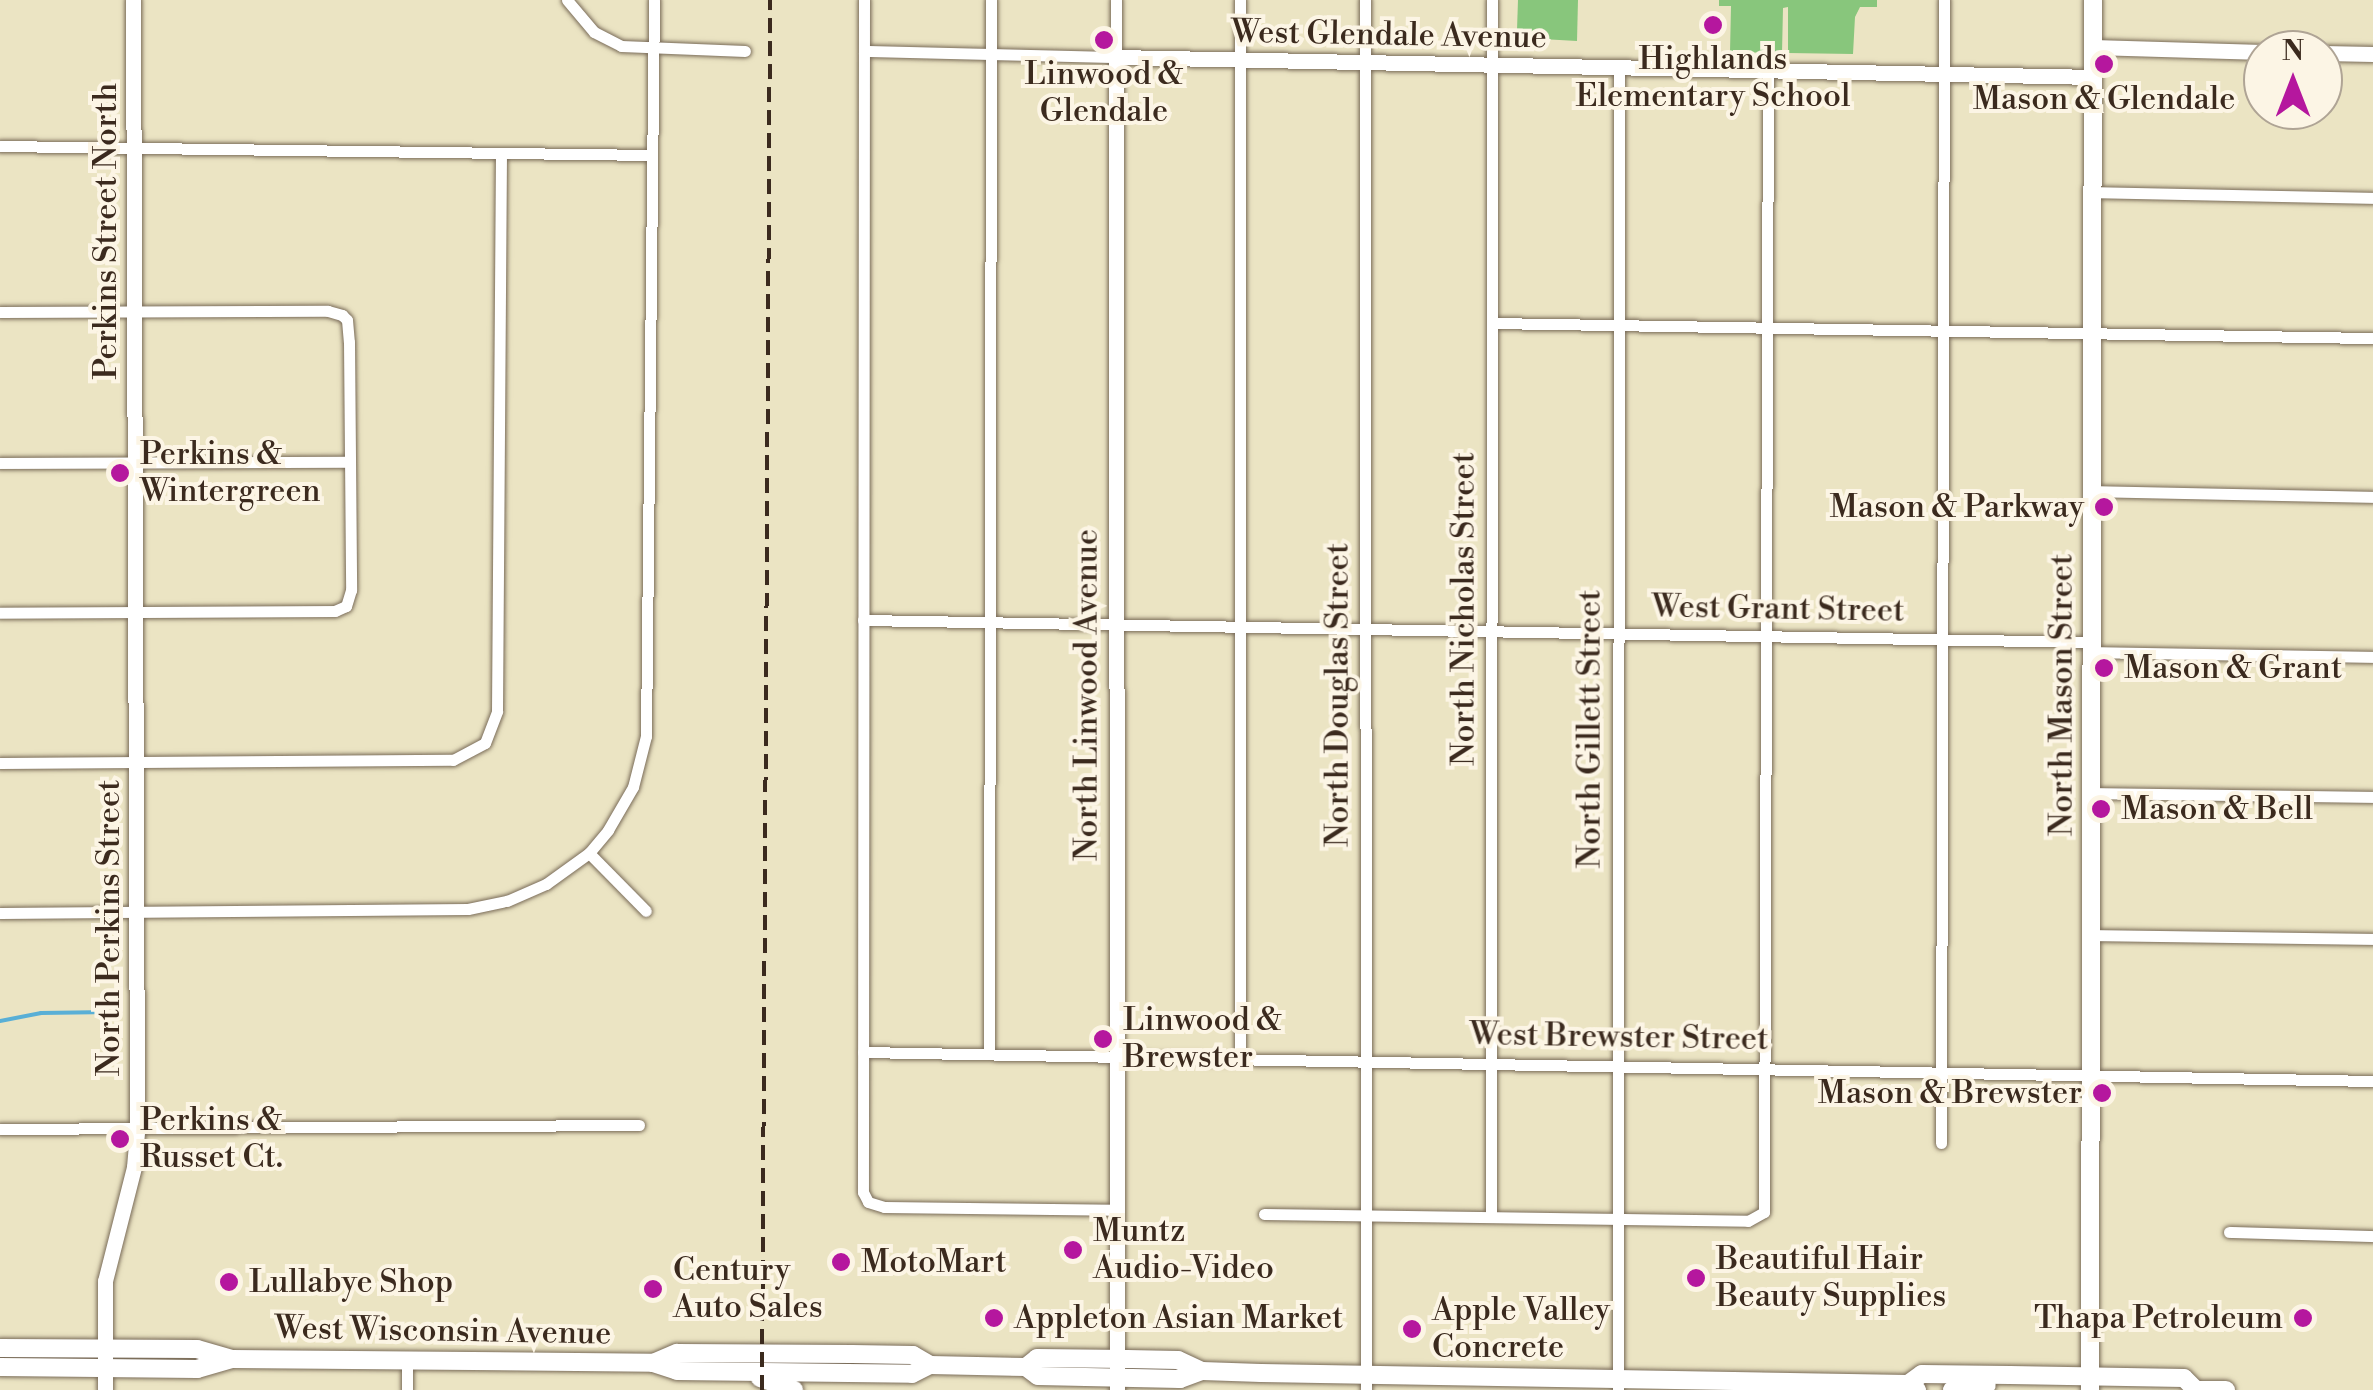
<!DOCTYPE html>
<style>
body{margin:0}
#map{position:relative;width:2373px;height:1390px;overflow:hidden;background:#ebe4c3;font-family:"Libre Bodoni",serif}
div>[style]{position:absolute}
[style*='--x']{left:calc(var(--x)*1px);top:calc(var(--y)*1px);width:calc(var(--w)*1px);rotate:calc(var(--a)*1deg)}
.green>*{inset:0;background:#88c67c}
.stream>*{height:4px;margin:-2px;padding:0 2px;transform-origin:2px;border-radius:2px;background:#59afd6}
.roads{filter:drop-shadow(0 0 2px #796b58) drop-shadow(0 0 2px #796b58)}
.minor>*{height:11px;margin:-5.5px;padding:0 5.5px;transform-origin:5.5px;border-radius:5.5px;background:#fff}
.tertiary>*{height:15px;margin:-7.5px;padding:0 7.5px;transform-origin:7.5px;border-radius:7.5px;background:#fff}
.secondary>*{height:18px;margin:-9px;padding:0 9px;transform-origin:9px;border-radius:9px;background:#fff}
.rail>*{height:4px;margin-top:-2px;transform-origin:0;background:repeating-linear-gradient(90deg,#3b2a1e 0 15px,transparent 0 23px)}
.dots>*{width:28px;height:28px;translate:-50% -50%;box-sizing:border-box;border:5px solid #fcf5e5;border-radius:50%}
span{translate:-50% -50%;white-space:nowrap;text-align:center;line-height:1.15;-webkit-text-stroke:8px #fcf5e5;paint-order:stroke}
.street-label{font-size:32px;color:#3b2a1e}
.poi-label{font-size:32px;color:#3b2a1e}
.left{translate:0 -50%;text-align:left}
.right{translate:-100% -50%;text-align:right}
.north{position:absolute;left:2243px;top:30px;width:100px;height:100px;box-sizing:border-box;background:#fcf5e5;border:2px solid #afa495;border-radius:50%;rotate:0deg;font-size:28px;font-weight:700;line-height:40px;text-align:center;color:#3b2a1e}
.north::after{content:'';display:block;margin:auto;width:35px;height:45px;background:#b5179e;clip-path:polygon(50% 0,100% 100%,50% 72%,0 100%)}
</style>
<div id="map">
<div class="green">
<i style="clip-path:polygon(1518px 0,1578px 0,1577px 41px,1523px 38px,1517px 30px)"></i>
<i style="clip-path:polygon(1719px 0,1877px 0,1877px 7px,1860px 7px,1855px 17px,1853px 54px,1788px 53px,1788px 7px,1783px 8px,1782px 53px,1730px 52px,1731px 6px,1719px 6px)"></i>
</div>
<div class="stream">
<i style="--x:0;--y:1021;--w:42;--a:-11"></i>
<i style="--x:41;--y:1013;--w:69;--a:-0.8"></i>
</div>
<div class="roads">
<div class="minor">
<i style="--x:567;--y:0;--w:42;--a:49.8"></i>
<i style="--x:594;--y:32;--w:30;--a:27"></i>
<i style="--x:621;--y:46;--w:124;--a:2.3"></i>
<i style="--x:864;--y:0;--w:1192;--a:90.05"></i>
<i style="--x:863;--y:1192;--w:11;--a:63"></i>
<i style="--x:868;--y:1202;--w:17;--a:17"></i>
<i style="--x:884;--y:1207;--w:230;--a:0.7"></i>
<i style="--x:1365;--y:0;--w:1390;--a:89.96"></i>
<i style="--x:864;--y:51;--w:252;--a:1.4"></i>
<i style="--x:1116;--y:57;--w:57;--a:-90"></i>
<i style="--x:0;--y:146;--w:651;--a:0.79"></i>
<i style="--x:2092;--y:192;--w:281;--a:1.2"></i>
<i style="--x:0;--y:312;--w:328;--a:-0.2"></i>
<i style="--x:328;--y:311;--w:15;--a:16"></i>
<i style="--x:342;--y:315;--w:7;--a:45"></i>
<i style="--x:347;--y:320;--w:22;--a:85"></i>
<i style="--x:349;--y:342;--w:248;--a:89.5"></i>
<i style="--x:351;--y:590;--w:17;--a:107"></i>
<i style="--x:346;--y:606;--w:12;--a:156"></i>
<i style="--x:335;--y:611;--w:335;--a:179.7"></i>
<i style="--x:1492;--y:323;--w:881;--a:0.98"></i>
<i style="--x:0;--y:463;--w:348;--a:-0.2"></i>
<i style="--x:2092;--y:491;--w:281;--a:1.2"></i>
<i style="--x:863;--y:620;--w:1228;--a:1.03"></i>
<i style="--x:2092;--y:652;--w:281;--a:1"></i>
<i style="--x:0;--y:763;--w:453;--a:-0.4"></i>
<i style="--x:453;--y:760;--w:36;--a:-28"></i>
<i style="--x:485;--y:743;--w:34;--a:-69"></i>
<i style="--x:497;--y:711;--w:558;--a:-89.59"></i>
<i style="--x:2092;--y:793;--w:281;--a:0.8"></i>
<i style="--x:589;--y:853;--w:81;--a:45.5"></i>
<i style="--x:0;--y:913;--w:468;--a:-0.5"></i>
<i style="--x:468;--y:909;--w:40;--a:-12"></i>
<i style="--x:507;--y:901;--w:43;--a:-23.6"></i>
<i style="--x:546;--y:884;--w:53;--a:-35.8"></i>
<i style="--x:589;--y:853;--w:30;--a:-50"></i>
<i style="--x:608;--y:830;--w:50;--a:-59.8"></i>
<i style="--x:633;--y:787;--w:53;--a:-75.7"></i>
<i style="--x:646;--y:736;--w:736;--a:-89.38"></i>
<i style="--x:2092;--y:935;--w:281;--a:0.8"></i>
<i style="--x:863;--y:1052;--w:1510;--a:1.1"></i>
<i style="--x:989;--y:1054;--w:1054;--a:-89.89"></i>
<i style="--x:1240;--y:1057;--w:1057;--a:-90"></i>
<i style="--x:0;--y:1129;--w:639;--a:-0.36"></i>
<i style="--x:1941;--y:1143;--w:1143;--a:-89.85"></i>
<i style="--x:1264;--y:1214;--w:484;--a:0.8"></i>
<i style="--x:1748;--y:1221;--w:18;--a:-29"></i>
<i style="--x:1764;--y:1212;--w:1142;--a:-89.8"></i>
<i style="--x:1491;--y:1217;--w:1217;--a:-89.95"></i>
<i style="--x:2229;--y:1232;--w:144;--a:1.6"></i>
<i style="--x:407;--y:1361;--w:29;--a:90"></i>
<i style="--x:1618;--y:1390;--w:1323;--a:-89.96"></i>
</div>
<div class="tertiary">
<i style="--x:2093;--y:47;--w:170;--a:1.7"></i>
<i style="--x:2323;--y:53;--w:50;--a:1.1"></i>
<i style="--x:105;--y:1390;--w:109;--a:-90"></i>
<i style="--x:105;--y:1281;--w:118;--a:-75.7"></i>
<i style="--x:134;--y:1167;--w:38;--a:-85"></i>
<i style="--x:137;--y:1129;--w:1129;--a:-90.2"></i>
<i style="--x:1117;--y:1390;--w:1333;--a:-90.04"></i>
<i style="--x:1116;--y:57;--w:977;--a:1.17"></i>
</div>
<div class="secondary">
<i style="--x:0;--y:1348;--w:197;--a:0.3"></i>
<i style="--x:197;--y:1349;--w:36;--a:16"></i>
<i style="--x:232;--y:1359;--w:421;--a:0.5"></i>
<i style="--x:653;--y:1363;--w:25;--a:18"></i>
<i style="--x:677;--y:1371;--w:235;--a:0.7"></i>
<i style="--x:912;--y:1374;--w:20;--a:-27"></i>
<i style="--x:653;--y:1363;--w:26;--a:-23"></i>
<i style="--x:677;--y:1353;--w:175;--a:0.3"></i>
<i style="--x:852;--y:1354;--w:61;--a:0.9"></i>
<i style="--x:913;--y:1355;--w:20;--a:30"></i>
<i style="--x:930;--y:1365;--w:96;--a:1.2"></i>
<i style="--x:1026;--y:1367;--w:15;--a:37"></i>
<i style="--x:1038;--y:1376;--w:142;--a:1.2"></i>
<i style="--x:1180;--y:1379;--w:23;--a:-20"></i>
<i style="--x:0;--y:1367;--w:197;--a:0.6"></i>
<i style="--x:197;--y:1369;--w:35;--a:-16"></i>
<i style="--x:1026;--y:1367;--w:14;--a:-39"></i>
<i style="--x:1037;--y:1358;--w:90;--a:0.6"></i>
<i style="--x:1127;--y:1359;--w:51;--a:1.1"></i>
<i style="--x:1178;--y:1360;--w:26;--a:25"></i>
<i style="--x:1202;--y:1371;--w:59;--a:1.9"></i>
<i style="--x:1261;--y:1373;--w:647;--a:0.97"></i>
<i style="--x:1908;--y:1384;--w:11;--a:34"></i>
<i style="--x:760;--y:1378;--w:36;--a:19"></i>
<i style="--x:1908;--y:1384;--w:17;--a:-36"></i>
<i style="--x:1922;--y:1374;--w:88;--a:0.7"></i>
<i style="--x:2010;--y:1375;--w:174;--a:1"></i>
<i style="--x:2184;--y:1378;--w:16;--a:45"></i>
<i style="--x:1952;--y:1390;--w:35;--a:-8"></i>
<i style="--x:2090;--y:1390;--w:1390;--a:-89.88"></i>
<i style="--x:2194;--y:1390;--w:32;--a:0"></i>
</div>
</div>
<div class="rail">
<i style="--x:762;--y:1390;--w:1390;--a:-89.67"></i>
</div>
<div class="dots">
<i style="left:1713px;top:25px;background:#b5179e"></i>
<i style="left:1104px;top:40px;background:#b5179e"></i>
<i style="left:2104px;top:64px;background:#b5179e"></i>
<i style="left:120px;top:473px;background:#b5179e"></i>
<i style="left:2104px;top:507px;background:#b5179e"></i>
<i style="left:2104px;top:668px;background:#b5179e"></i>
<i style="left:2101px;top:809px;background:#b5179e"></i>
<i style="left:1103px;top:1039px;background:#b5179e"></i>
<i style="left:2102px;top:1093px;background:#b5179e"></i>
<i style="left:120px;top:1139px;background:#b5179e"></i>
<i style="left:1073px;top:1250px;background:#b5179e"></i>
<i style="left:841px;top:1262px;background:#b5179e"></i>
<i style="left:1696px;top:1278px;background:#b5179e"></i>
<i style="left:229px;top:1282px;background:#b5179e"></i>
<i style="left:653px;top:1289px;background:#b5179e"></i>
<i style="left:994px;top:1318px;background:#b5179e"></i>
<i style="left:2303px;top:1318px;background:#b5179e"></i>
<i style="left:1412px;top:1329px;background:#b5179e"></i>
</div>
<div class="street-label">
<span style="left:1389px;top:35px;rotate:1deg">West Glendale Avenue</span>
<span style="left:106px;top:231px;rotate:-90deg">Perkins Street North</span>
<span style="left:1464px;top:609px;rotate:-90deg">North Nicholas Street</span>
<span style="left:1778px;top:609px;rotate:1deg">West Grant Street</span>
<span style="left:1087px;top:695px;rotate:-90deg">North Linwood Avenue</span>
<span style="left:1338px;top:695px;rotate:-90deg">North Douglas Street</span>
<span style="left:2062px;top:695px;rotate:-90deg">North Mason Street</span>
<span style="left:1590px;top:729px;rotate:-90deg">North Gillett Street</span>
<span style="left:109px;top:928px;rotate:-90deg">North Perkins Street</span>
<span style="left:1619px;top:1037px;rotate:1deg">West Brewster Street</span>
<span style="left:443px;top:1331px;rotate:1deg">West Wisconsin Avenue</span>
</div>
<div class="poi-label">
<span style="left:1713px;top:78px">Highlands<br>Elementary School</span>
<span style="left:1104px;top:93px">Linwood &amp;<br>Glendale</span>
<span style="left:2104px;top:99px">Mason &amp; Glendale</span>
<span class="left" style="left:140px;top:473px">Perkins &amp;<br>Wintergreen</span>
<span class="right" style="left:2084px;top:507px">Mason &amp; Parkway</span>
<span class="left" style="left:2124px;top:668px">Mason &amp; Grant</span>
<span class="left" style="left:2121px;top:809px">Mason &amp; Bell</span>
<span class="left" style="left:1123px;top:1039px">Linwood &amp;<br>Brewster</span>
<span class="right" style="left:2082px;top:1093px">Mason &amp; Brewster</span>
<span class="left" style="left:140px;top:1139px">Perkins &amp;<br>Russet Ct.</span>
<span class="left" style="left:1093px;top:1250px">Muntz<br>Audio-Video</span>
<span class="left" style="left:1716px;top:1278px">Beautiful Hair<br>Beauty Supplies</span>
<span class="left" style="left:861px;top:1262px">MotoMart</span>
<span class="left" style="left:673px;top:1289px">Century<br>Auto Sales</span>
<span class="left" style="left:249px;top:1282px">Lullabye Shop</span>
<span class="left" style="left:1432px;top:1329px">Apple Valley<br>Concrete</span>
<span class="left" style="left:1014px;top:1318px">Appleton Asian Market</span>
<span class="right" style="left:2283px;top:1318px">Thapa Petroleum</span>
</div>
<div class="north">N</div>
</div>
